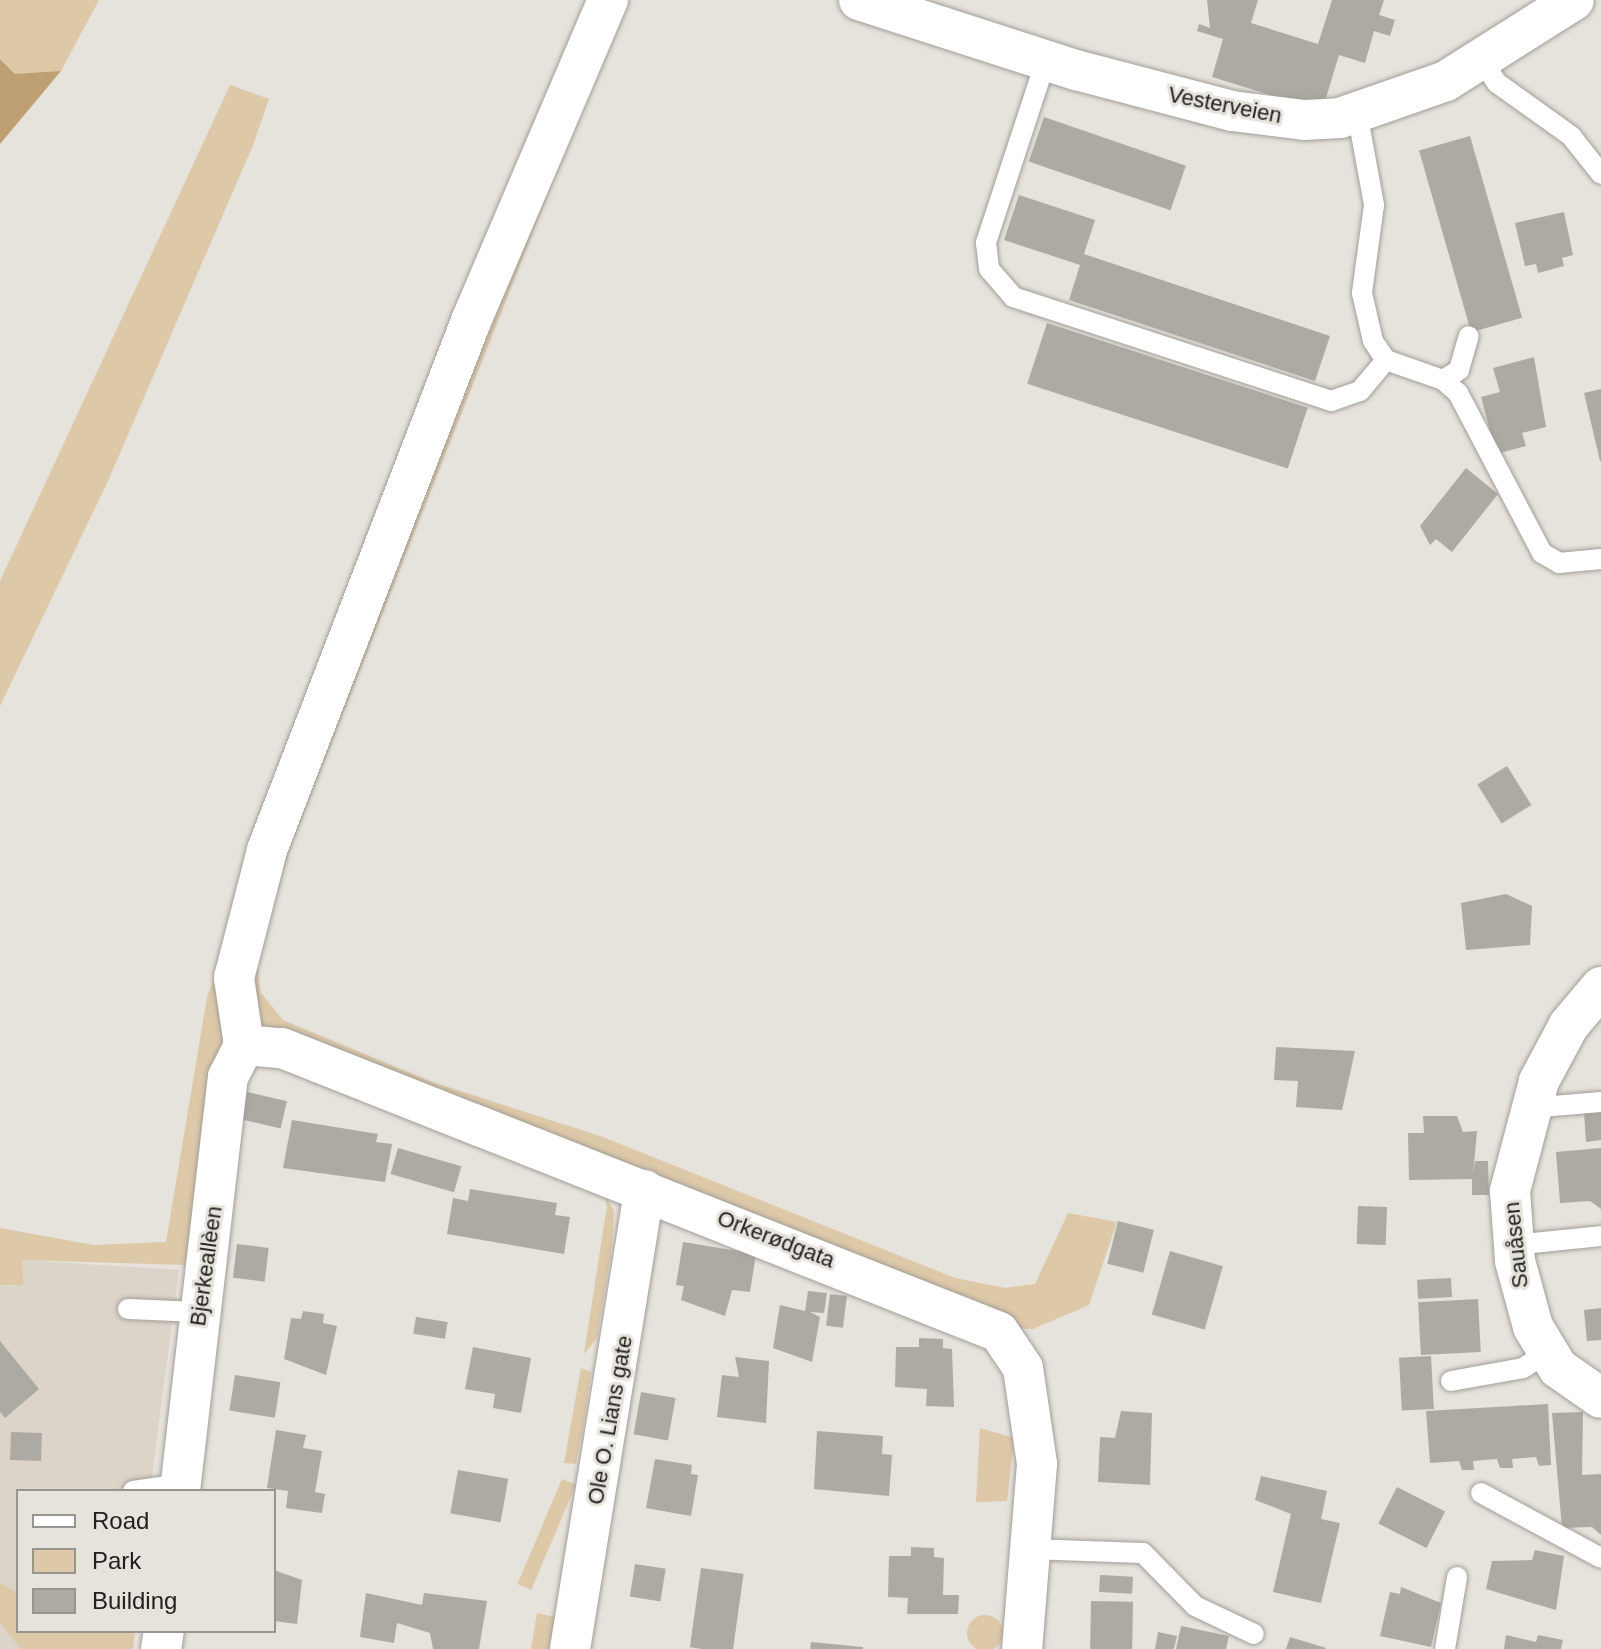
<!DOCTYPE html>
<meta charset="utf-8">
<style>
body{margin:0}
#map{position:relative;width:1601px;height:1649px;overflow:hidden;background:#e6e2dc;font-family:Arial,sans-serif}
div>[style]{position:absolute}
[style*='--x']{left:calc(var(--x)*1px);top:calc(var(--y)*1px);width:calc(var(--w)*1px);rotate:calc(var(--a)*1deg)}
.built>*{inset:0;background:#dcd4c9}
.green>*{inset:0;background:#ddc8a8;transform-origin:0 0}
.round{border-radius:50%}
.forest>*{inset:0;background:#bea072}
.building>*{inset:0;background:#ada9a3;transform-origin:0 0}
.roads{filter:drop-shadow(0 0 2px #a19e98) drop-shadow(0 0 2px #a19e98)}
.service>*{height:20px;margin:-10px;padding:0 10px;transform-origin:10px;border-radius:10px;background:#fff}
.minor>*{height:40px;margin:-20px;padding:0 20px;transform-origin:20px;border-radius:20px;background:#fff}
span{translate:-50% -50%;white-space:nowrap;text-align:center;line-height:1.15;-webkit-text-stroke:6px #e6e2dc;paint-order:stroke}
.street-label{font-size:22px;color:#22211f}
.legend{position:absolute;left:16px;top:1489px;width:260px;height:144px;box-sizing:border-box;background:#e6e2dc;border:2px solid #989590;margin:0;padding:10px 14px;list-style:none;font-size:24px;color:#22211f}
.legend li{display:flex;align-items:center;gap:16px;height:40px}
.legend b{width:40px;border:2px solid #989590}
</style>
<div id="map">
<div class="built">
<i style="clip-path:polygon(22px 1260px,179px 1270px,150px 1491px,18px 1491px,18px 1631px,135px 1631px,133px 1649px,0 1649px,0 1285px,15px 1286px)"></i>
</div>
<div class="green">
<i style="clip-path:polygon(0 0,99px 0,61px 71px,31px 75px,15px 74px,0 59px)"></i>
<i style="clip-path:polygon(230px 85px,269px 99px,253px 145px,108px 481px,0 706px,0 581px)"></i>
<i style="clip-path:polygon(558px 137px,569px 141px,292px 843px,257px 959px,260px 992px,283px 1020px,432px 1082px,600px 1136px,955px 1278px,1005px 1288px,1035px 1284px,1068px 1213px,1117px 1222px,1089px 1305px,1033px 1329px,1015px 1329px,994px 1314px,259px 1029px,245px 1014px,240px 987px,275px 849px)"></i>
<i style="clip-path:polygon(522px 181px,225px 1026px,185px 1265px,22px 1260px,23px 1285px,0 1285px,0 1228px,94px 1245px,166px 1242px,207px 997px)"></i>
<i style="clip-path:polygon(603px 1191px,614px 1211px,612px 1247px,597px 1338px,584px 1354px,607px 1206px)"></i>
<i style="clip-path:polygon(581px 1368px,591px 1372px,584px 1422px,576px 1464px,564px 1463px)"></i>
<i style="clip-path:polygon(980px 1428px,1014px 1438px,1007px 1501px,976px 1502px)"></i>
<i style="left:562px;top:1479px;width:15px;height:114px;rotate:23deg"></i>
<i style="clip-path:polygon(0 1583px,18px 1593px,18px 1631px,135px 1631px,133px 1649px,21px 1649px,0 1623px)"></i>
<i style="clip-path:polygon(537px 1613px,555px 1617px,549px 1649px,531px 1649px)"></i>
<i class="round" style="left:967px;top:1615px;width:36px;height:36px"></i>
</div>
<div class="forest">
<i style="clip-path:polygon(0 59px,15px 74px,61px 71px,0 144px)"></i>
</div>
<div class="building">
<i style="clip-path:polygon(1207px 0,1258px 0,1251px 23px,1318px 44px,1332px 0,1384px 0,1379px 15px,1395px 20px,1390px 36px,1374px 31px,1365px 63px,1339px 55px,1322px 111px,1212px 77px,1223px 39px,1197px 31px,1199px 24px,1210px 28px)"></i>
<i style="left:1044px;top:117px;width:150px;height:47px;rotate:19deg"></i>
<i style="left:1470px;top:136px;width:189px;height:53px;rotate:74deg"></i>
<i style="clip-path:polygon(1019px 195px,1095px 220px,1084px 254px,1330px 336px,1315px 381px,1069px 300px,1080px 265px,1004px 240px)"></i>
<i style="clip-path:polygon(1564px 212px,1573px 255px,1562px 258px,1564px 266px,1538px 273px,1536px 264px,1525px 266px,1515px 223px)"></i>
<i style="left:1047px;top:323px;width:274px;height:64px;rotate:18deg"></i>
<i style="clip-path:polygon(1534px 357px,1546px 427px,1522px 433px,1526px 446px,1496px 454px,1481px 397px,1500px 392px,1493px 368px)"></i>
<i style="clip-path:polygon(1601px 389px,1601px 461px,1600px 461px,1584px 393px)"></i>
<i style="clip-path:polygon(1466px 468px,1498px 494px,1452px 552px,1436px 539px,1430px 545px,1420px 526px)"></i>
<i style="left:1507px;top:766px;width:46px;height:35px;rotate:58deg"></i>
<i style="clip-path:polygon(1506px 894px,1532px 906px,1530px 945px,1466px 950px,1461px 903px)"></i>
<i style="clip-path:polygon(1276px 1047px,1355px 1051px,1342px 1110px,1296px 1107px,1298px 1081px,1274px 1080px)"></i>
<i style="left:247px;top:1092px;width:41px;height:28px;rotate:13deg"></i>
<i style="clip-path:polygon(1601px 1111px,1601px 1140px,1586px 1142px,1584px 1112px)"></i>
<i style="clip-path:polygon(1423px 1116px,1457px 1116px,1463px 1132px,1477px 1131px,1473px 1175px,1475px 1161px,1488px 1161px,1489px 1195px,1472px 1195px,1472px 1179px,1409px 1180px,1408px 1133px,1424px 1133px)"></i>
<i style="clip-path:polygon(292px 1120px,378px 1134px,376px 1142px,392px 1144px,385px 1182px,283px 1168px)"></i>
<i style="left:398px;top:1148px;width:66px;height:27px;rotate:16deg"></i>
<i style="clip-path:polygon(1601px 1148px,1601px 1209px,1590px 1201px,1560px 1203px,1556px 1152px)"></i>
<i style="clip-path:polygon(470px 1189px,557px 1203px,555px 1215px,570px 1217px,564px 1254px,447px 1234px,453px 1198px,468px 1201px)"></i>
<i style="left:1358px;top:1206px;width:29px;height:38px;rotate:2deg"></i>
<i style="left:1118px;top:1221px;width:37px;height:44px;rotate:14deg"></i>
<i style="clip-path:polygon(683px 1242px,756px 1254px,750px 1292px,732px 1290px,725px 1316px,681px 1300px,684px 1286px,676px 1285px)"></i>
<i style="left:237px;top:1244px;width:32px;height:34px;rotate:7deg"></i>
<i style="left:1170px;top:1251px;width:55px;height:66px;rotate:16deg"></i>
<i style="left:1451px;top:1278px;width:19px;height:34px;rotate:87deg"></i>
<i style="clip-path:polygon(808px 1291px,827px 1293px,824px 1313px,810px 1312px,820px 1317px,812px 1362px,773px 1348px,780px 1305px,805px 1311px)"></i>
<i style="left:830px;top:1294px;width:17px;height:32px;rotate:7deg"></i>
<i style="left:1478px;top:1299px;width:53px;height:60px;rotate:87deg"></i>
<i style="clip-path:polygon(1601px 1308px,1601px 1340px,1587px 1341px,1584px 1310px)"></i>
<i style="clip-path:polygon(303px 1311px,324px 1314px,323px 1323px,337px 1326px,326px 1375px,284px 1359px,291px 1318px,301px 1319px)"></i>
<i style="left:416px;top:1317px;width:32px;height:17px;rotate:9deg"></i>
<i style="clip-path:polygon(919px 1338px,943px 1339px,943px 1348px,952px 1349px,954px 1407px,926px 1406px,927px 1389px,895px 1387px,896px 1347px,919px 1347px)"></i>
<i style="clip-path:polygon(0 1341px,39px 1389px,5px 1418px,0 1412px)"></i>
<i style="clip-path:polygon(473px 1347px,531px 1358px,521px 1413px,493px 1408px,495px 1394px,465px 1389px)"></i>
<i style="left:1431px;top:1356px;width:53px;height:32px;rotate:87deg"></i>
<i style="clip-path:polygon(735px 1357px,769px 1361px,766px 1423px,717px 1417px,722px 1375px,739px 1377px)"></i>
<i style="left:235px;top:1375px;width:46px;height:36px;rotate:9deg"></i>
<i style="left:641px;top:1392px;width:35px;height:43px;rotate:10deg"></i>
<i style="clip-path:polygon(1548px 1404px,1551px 1465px,1539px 1466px,1536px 1457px,1512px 1459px,1513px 1468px,1500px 1468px,1497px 1459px,1473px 1461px,1474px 1470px,1462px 1470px,1459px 1461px,1430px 1463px,1426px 1411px)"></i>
<i style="clip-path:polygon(1121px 1411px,1152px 1413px,1150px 1485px,1098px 1482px,1100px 1437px,1115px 1438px)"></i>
<i style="clip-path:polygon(1583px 1412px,1582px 1475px,1601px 1474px,1601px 1535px,1592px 1527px,1562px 1528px,1552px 1413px)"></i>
<i style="clip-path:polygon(276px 1430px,306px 1435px,303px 1448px,322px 1451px,315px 1492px,325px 1494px,322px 1513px,286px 1508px,288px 1491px,267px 1488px)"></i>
<i style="clip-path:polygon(817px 1431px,883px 1436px,882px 1454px,892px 1455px,889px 1496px,814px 1489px)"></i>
<i style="left:11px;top:1432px;width:31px;height:28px;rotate:2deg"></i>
<i style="clip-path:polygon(655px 1459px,692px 1465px,691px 1474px,698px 1475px,691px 1516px,646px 1508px)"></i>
<i style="left:458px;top:1470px;width:51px;height:44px;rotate:10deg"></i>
<i style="clip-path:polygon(1261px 1476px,1327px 1491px,1321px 1519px,1340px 1523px,1321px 1603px,1273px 1592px,1291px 1514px,1255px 1500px)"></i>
<i style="left:1397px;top:1487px;width:54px;height:41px;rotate:27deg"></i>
<i style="clip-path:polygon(911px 1547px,934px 1548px,934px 1557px,944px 1558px,943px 1595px,959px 1595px,958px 1614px,907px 1614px,908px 1598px,888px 1597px,889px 1556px,911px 1556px)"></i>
<i style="clip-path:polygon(1535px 1550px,1564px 1556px,1556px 1610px,1486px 1589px,1492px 1561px,1532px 1560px)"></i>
<i style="left:635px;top:1564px;width:31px;height:33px;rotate:9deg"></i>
<i style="left:701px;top:1568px;width:43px;height:80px;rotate:8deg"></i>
<i style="clip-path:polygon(274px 1570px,302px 1580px,297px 1624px,274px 1621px)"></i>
<i style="left:1100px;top:1575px;width:33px;height:17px;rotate:3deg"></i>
<i style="clip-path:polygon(1401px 1587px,1441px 1603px,1431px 1647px,1380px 1636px,1390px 1592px,1400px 1594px)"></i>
<i style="clip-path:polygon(366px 1593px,422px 1605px,424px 1593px,487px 1601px,479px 1649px,433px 1649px,430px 1633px,397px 1623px,394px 1643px,360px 1637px)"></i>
<i style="left:1091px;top:1601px;width:42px;height:48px;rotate:1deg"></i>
<i style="clip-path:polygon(1181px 1626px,1229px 1636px,1226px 1649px,1176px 1649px)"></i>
<i style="clip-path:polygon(1158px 1632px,1177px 1636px,1174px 1649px,1155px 1649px)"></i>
<i style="clip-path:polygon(1506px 1635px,1536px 1642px,1538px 1635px,1563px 1640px,1561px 1649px,1504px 1649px)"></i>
<i style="clip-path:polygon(1290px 1637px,1326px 1648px,1325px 1649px,1286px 1649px)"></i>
<i style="clip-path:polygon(811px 1642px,863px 1647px,863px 1649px,810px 1649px)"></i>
</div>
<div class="roads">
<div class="service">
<i style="--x:1480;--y:57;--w:31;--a:57"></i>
<i style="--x:1497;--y:83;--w:91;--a:35.6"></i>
<i style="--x:1571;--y:136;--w:48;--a:51.7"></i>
<i style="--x:1046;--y:60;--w:193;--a:108.2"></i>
<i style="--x:986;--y:243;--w:26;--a:83"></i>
<i style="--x:989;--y:269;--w:37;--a:49"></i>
<i style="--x:1013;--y:297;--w:335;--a:18.1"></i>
<i style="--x:1331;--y:401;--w:31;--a:-19"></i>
<i style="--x:1360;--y:391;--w:40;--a:-50"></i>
<i style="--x:1357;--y:112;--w:95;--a:79.6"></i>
<i style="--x:1374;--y:205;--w:89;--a:97.8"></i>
<i style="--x:1362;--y:293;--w:49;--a:77.1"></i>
<i style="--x:1373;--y:341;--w:23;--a:56"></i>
<i style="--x:1386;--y:360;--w:60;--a:19.3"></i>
<i style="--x:1443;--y:380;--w:19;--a:-32"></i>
<i style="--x:1459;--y:370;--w:35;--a:-74"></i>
<i style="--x:1443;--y:380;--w:20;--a:41"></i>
<i style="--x:1458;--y:393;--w:181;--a:62.3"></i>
<i style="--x:1542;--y:553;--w:20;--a:30"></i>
<i style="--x:1559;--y:563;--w:42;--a:-5.4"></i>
<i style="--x:1529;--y:1108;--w:72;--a:-4.8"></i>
<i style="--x:1513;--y:1245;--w:88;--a:-5.8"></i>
<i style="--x:128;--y:1309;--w:71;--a:2.4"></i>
<i style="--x:1451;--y:1381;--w:73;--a:-10.2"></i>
<i style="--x:1523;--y:1368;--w:27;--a:-33"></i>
<i style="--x:133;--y:1491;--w:49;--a:-8.3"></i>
<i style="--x:1481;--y:1493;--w:136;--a:28.4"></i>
<i style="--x:1029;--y:1549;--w:114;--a:2"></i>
<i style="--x:1143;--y:1553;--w:74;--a:45.5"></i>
<i style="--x:1195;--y:1606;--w:65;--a:25.4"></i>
<i style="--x:1445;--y:1649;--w:73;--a:-80.5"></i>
</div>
<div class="minor">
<i style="--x:859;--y:0;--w:228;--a:17.9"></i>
<i style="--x:1076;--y:70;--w:161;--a:14.7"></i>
<i style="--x:1232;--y:111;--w:73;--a:7.1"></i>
<i style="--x:1304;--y:120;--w:36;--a:-3"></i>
<i style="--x:1340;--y:118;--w:112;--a:-19.2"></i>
<i style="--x:1446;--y:81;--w:151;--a:-32.3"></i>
<i style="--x:1601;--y:987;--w:50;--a:130.1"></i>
<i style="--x:1569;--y:1025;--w:64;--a:118.2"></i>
<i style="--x:1539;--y:1081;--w:114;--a:104.8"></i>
<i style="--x:1510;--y:1191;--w:70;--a:85.9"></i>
<i style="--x:1515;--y:1261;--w:68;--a:74.7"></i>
<i style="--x:1533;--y:1327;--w:48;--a:58.6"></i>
<i style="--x:1558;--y:1368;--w:52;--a:34.9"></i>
<i style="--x:244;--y:1045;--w:38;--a:5"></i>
<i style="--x:282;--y:1048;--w:771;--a:21.61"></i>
<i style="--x:999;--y:1332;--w:43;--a:56.3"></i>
<i style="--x:1023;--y:1368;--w:97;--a:81.7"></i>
<i style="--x:1037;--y:1464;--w:186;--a:94.6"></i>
<i style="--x:244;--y:1045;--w:68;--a:-98.5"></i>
<i style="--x:234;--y:978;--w:132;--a:-75.5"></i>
<i style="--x:267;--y:850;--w:567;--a:-68.91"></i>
<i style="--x:471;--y:321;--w:349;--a:-66.9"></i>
<i style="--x:180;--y:1491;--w:417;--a:-83.4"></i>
<i style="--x:228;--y:1077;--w:36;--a:-63"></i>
<i style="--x:161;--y:1649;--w:18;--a:-81"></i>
<i style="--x:570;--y:1649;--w:465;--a:-80.8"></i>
</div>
</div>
<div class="street-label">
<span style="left:1225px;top:105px;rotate:11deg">Vesterveien</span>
<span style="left:776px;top:1239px;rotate:21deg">Orkerødgata</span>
<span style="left:1516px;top:1245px;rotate:-96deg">Sauåsen</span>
<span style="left:206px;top:1266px;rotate:-82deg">Bjerkeallèen</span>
<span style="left:610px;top:1420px;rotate:-80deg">Ole O. Lians gate</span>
</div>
<ul class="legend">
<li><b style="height:10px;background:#fff"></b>Road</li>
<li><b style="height:22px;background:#ddc8a8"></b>Park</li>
<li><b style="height:22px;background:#ada9a3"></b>Building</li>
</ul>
</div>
